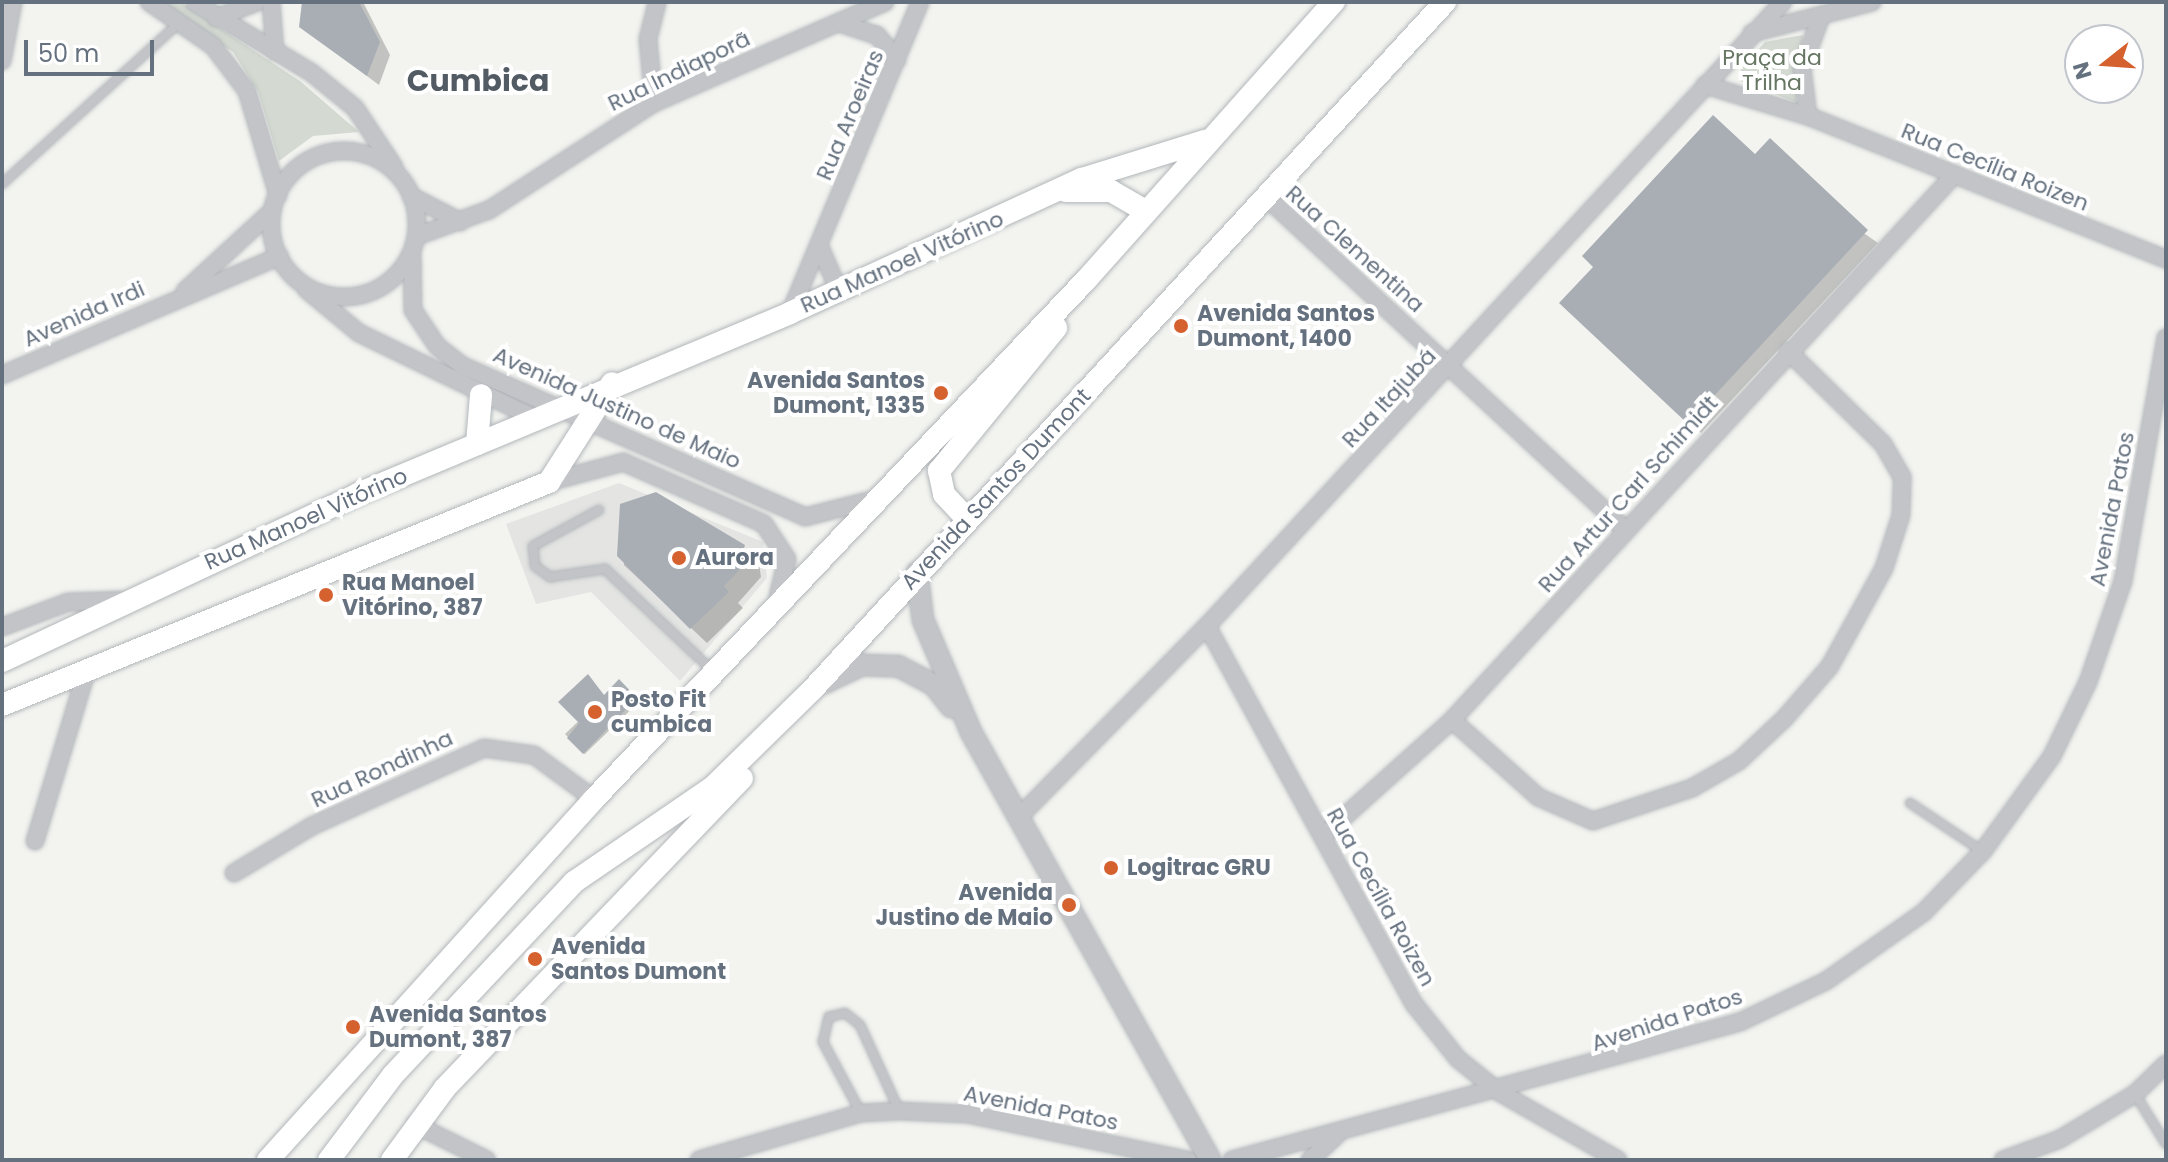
<!DOCTYPE html>
<meta charset="utf-8">
<style>
body{margin:0}
#map{position:relative;width:2168px;height:1162px;overflow:hidden;background:#f3f4f0;font-family:Poppins,sans-serif}
div>[style]{position:absolute}
[style*='--x']{left:calc(var(--x)*1px);top:calc(var(--y)*1px);width:calc(var(--w)*1px);rotate:calc(var(--a)*1deg)}
.built>*{inset:0;background:#e4e5e3}
.green>*{inset:0;background:#d4dad1}
.shadow>*{inset:0;background:#0003;transform-origin:0 0}
.building>*{inset:0;background:#a8aeb4}
.roads{filter:drop-shadow(0 0 2px #b2b6ba) drop-shadow(0 0 2px #b2b6ba)}
.service>*{height:8px;margin:-4px;padding:0 4px;transform-origin:4px;border-radius:4px;background:#c2c4c8}
.minor>*{height:16px;margin:-8px;padding:0 8px;transform-origin:8px;border-radius:8px;background:#c2c4c8}
.minor>.ring{margin:-8px;padding:0;box-sizing:content-box;background:none;border:16px solid #c2c4c8;border-radius:50%}
.tertiary>*{height:20px;margin:-10px;padding:0 10px;transform-origin:10px;border-radius:10px;background:#c2c4c8}
.secondary>*{height:22px;margin:-11px;padding:0 11px;transform-origin:11px;border-radius:11px;background:#fff}
.dots>*{width:22px;height:22px;translate:-50% -50%;box-sizing:border-box;border:4px solid #fff;border-radius:50%}
span{translate:-50% -50%;white-space:nowrap;text-align:center;line-height:1.15;-webkit-text-stroke:8px #fff;paint-order:stroke}
.park-label{font-size:22px;color:#667663}
.street-label{font-size:22px;color:#65717f}
.poi-label{font-size:22px;color:#65717f;font-weight:700}
.left{translate:0 -50%;text-align:left}
.right{translate:-100% -50%;text-align:right}
.district-label{font-size:30px;color:#525b64;font-weight:700}
.frame{position:absolute;inset:0;border:4px solid #65717f;pointer-events:none}
.north{position:absolute;left:2064px;top:24px;width:80px;height:80px;box-sizing:border-box;background:#fff;border:2px solid #c1c6cc;border-radius:50%;rotate:253deg;font-size:22px;font-weight:700;line-height:32px;text-align:center;color:#65717f}
.north::after{content:'';display:block;margin:auto;width:28px;height:36px;background:#d5612f;clip-path:polygon(50% 0,100% 100%,50% 72%,0 100%)}
.scale{position:absolute;left:24px;top:40px;width:130px;height:36px;box-sizing:border-box;border:4px solid #65717f;border-top:0;padding-left:10px;font-size:24px;line-height:28px;white-space:nowrap;color:#65717f;-webkit-text-stroke:6px #fff;paint-order:stroke}
</style>
<div id="map">
<div class="built">
<i style="clip-path:polygon(619px 483px,763px 542px,767px 578px,680px 681px,591px 592px,536px 604px,506px 524px)"></i>
</div>
<div class="green">
<i style="clip-path:polygon(158px 2px,180px 2px,300px 81px,359px 132px,313px 136px,279px 161px,258px 91px,233px 52px)"></i>
<i style="clip-path:polygon(1803px 35px,1796px 102px,1740px 81px,1741px 68px,1765px 42px)"></i>
</div>
<div class="shadow">
<i style="clip-path:polygon(306px 2px,363px 2px,390px 55px,379px 85px,301px 27px)"></i>
<i style="clip-path:polygon(1755px 157px,1878px 243px,1701px 433px,1573px 314px)"></i>
<i style="clip-path:polygon(622px 505px,743px 547px,759px 563px,761px 577px,738px 603px,743px 608px,707px 643px,624px 565px)"></i>
<i style="left:619px;top:682px;width:28px;height:75px;rotate:46deg"></i>
</div>
<div class="building">
<i style="clip-path:polygon(302px 2px,359px 2px,380px 42px,367px 76px,299px 27px)"></i>
<i style="clip-path:polygon(1713px 115px,1755px 154px,1770px 138px,1868px 230px,1688px 424px,1559px 303px,1593px 267px,1582px 256px)"></i>
<i style="clip-path:polygon(656px 492px,745px 545px,740px 561px,748px 561px,724px 586px,729px 592px,690px 629px,617px 556px,620px 504px)"></i>
<i style="clip-path:polygon(588px 674px,604px 695px,619px 679px,637px 698px,583px 754px,567px 738px,579px 723px,558px 702px)"></i>
</div>
<div class="roads">
<div class="service">
<i style="--x:2;--y:184;--w:241;--a:-42.3"></i>
<i style="--x:599;--y:510;--w:75;--a:151.4"></i>
<i style="--x:533;--y:546;--w:20;--a:84"></i>
<i style="--x:535;--y:566;--w:19;--a:36"></i>
<i style="--x:550;--y:577;--w:56;--a:-8.3"></i>
<i style="--x:605;--y:569;--w:149;--a:43.4"></i>
<i style="--x:1910;--y:803;--w:87;--a:33.7"></i>
<i style="--x:2135;--y:1094;--w:59;--a:58.2"></i>
<i style="--x:861;--y:1113;--w:81;--a:-118.2"></i>
<i style="--x:823;--y:1042;--w:26;--a:-77"></i>
<i style="--x:829;--y:1017;--w:16;--a:-14"></i>
<i style="--x:845;--y:1013;--w:19;--a:39"></i>
<i style="--x:860;--y:1025;--w:94;--a:65.4"></i>
</div>
<div class="minor">
<i style="--x:149;--y:2;--w:78;--a:34.5"></i>
<i style="--x:213;--y:46;--w:56;--a:52.9"></i>
<i style="--x:247;--y:91;--w:109;--a:73.4"></i>
<i style="--x:194;--y:2;--w:138;--a:31"></i>
<i style="--x:312;--y:73;--w:55;--a:39.1"></i>
<i style="--x:355;--y:108;--w:71;--a:56.5"></i>
<i style="--x:271;--y:2;--w:50;--a:85.4"></i>
<i style="--x:216;--y:18;--w:44;--a:-21.3"></i>
<i style="--x:839;--y:23;--w:40;--a:18"></i>
<i style="--x:877;--y:35;--w:32;--a:51"></i>
<i style="--x:1752;--y:33;--w:124;--a:-14.5"></i>
<i style="--x:2;--y:61;--w:60;--a:-79.4"></i>
<i style="--x:1705;--y:85;--w:108;--a:16.8"></i>
<i style="--x:1808;--y:116;--w:386;--a:21.8"></i>
<i style="--x:654;--y:103;--w:64;--a:-95.4"></i>
<i style="--x:648;--y:39;--w:38;--a:-76"></i>
<i style="--x:1808;--y:116;--w:48;--a:-97.1"></i>
<i style="--x:1802;--y:68;--w:52;--a:-69.8"></i>
<i class="ring" style="left:271px;top:151px;width:130px;height:130px"></i>
<i style="--x:411;--y:196;--w:56;--a:27.5"></i>
<i style="--x:1265;--y:196;--w:492;--a:42.8"></i>
<i style="--x:417;--y:236;--w:77;--a:-19.9"></i>
<i style="--x:489;--y:210;--w:197;--a:-33"></i>
<i style="--x:654;--y:103;--w:252;--a:-23.6"></i>
<i style="--x:819;--y:245;--w:50;--a:66.5"></i>
<i style="--x:412;--y:252;--w:58;--a:89"></i>
<i style="--x:413;--y:310;--w:43;--a:56.3"></i>
<i style="--x:437;--y:346;--w:33;--a:38"></i>
<i style="--x:463;--y:366;--w:374;--a:23.8"></i>
<i style="--x:805;--y:517;--w:73;--a:-14.2"></i>
<i style="--x:306;--y:289;--w:69;--a:39.7"></i>
<i style="--x:359;--y:333;--w:195;--a:25.9"></i>
<i style="--x:185;--y:291;--w:118;--a:-42.6"></i>
<i style="--x:790;--y:313;--w:337;--a:-67.3"></i>
<i style="--x:2;--y:375;--w:302;--a:-23.2"></i>
<i style="--x:549;--y:482;--w:77;--a:-15.1"></i>
<i style="--x:623;--y:462;--w:154;--a:23.7"></i>
<i style="--x:764;--y:524;--w:42;--a:56.7"></i>
<i style="--x:787;--y:559;--w:43;--a:103.4"></i>
<i style="--x:1207;--y:626;--w:431;--a:61.3"></i>
<i style="--x:1414;--y:1004;--w:70;--a:51.3"></i>
<i style="--x:1458;--y:1059;--w:53;--a:38.8"></i>
<i style="--x:1499;--y:1092;--w:137;--a:29.7"></i>
<i style="--x:2;--y:627;--w:71;--a:-20.7"></i>
<i style="--x:68;--y:602;--w:58;--a:-2"></i>
<i style="--x:1452;--y:720;--w:115;--a:41.8"></i>
<i style="--x:1538;--y:797;--w:60;--a:23.6"></i>
<i style="--x:1593;--y:821;--w:104;--a:-18.4"></i>
<i style="--x:1692;--y:788;--w:54;--a:-29.9"></i>
<i style="--x:1739;--y:761;--w:62;--a:-43"></i>
<i style="--x:1784;--y:719;--w:70;--a:-49"></i>
<i style="--x:1830;--y:666;--w:112;--a:-61.1"></i>
<i style="--x:1884;--y:568;--w:56;--a:-72.2"></i>
<i style="--x:1901;--y:515;--w:38;--a:-88"></i>
<i style="--x:1902;--y:477;--w:38;--a:-120"></i>
<i style="--x:1883;--y:444;--w:133;--a:-135.6"></i>
<i style="--x:1020;--y:816;--w:267;--a:-45.5"></i>
<i style="--x:1207;--y:626;--w:849;--a:-47.29"></i>
<i style="--x:1324;--y:835;--w:172;--a:-41.9"></i>
<i style="--x:1452;--y:720;--w:742;--a:-47.35"></i>
<i style="--x:35;--y:841;--w:182;--a:-73.1"></i>
<i style="--x:234;--y:873;--w:91;--a:-31.1"></i>
<i style="--x:312;--y:826;--w:189;--a:-24.4"></i>
<i style="--x:484;--y:748;--w:50;--a:8"></i>
<i style="--x:534;--y:755;--w:74;--a:36.3"></i>
<i style="--x:414;--y:1124;--w:81;--a:26.3"></i>
<i style="--x:699;--y:1160;--w:169;--a:-16.2"></i>
<i style="--x:861;--y:1113;--w:38;--a:-3"></i>
<i style="--x:899;--y:1111;--w:68;--a:2.5"></i>
<i style="--x:967;--y:1114;--w:226;--a:11.8"></i>
<i style="--x:1232;--y:1160;--w:526;--a:-15.2"></i>
<i style="--x:1740;--y:1022;--w:95;--a:-25.5"></i>
<i style="--x:1826;--y:981;--w:120;--a:-35.1"></i>
<i style="--x:1924;--y:912;--w:85;--a:-46"></i>
<i style="--x:1983;--y:851;--w:117;--a:-54"></i>
<i style="--x:2052;--y:756;--w:82;--a:-64.1"></i>
<i style="--x:2088;--y:682;--w:107;--a:-70.9"></i>
<i style="--x:2123;--y:581;--w:247;--a:-80"></i>
<i style="--x:1310;--y:1160;--w:38;--a:-43"></i>
<i style="--x:2003;--y:1160;--w:61;--a:-20.2"></i>
<i style="--x:2060;--y:1139;--w:87;--a:-31"></i>
<i style="--x:2135;--y:1094;--w:43;--a:-44.1"></i>
</div>
<div class="tertiary">
<i style="--x:917;--y:572;--w:48;--a:82.9"></i>
<i style="--x:923;--y:620;--w:122;--a:66.8"></i>
<i style="--x:971;--y:732;--w:490;--a:60.8"></i>
<i style="--x:824;--y:683;--w:42;--a:-25.3"></i>
<i style="--x:862;--y:665;--w:36;--a:2"></i>
<i style="--x:898;--y:666;--w:41;--a:27.8"></i>
<i style="--x:934;--y:685;--w:28;--a:52"></i>
</div>
<div class="secondary">
<i style="--x:1066;--y:191;--w:45;--a:0"></i>
<i style="--x:1111;--y:191;--w:38;--a:30"></i>
<i style="--x:477;--y:444;--w:49;--a:-85.3"></i>
<i style="--x:968;--y:520;--w:35;--a:-133"></i>
<i style="--x:944;--y:494;--w:24;--a:-102"></i>
<i style="--x:939;--y:471;--w:185;--a:-50.7"></i>
<i style="--x:2;--y:661;--w:393;--a:-25.1"></i>
<i style="--x:358;--y:494;--w:468;--a:-22.7"></i>
<i style="--x:790;--y:313;--w:321;--a:-24.7"></i>
<i style="--x:1082;--y:179;--w:129;--a:-17.2"></i>
<i style="--x:2;--y:705;--w:591;--a:-22.18"></i>
<i style="--x:549;--y:482;--w:117;--a:-57.5"></i>
<i style="--x:268;--y:1160;--w:486;--a:-47.9"></i>
<i style="--x:594;--y:799;--w:715;--a:-46.53"></i>
<i style="--x:1086;--y:280;--w:373;--a:-48.3"></i>
<i style="--x:329;--y:1160;--w:106;--a:-53"></i>
<i style="--x:393;--y:1075;--w:265;--a:-46.8"></i>
<i style="--x:574;--y:882;--w:170;--a:-34.4"></i>
<i style="--x:714;--y:786;--w:137;--a:-44.4"></i>
<i style="--x:812;--y:690;--w:935;--a:-47.38"></i>
<i style="--x:392;--y:1160;--w:89;--a:-53.6"></i>
<i style="--x:445;--y:1088;--w:429;--a:-46.2"></i>
</div>
</div>
<div class="dots">
<i style="left:1181px;top:326px;background:#d5612f"></i>
<i style="left:941px;top:393px;background:#d5612f"></i>
<i style="left:679px;top:558px;background:#d5612f"></i>
<i style="left:326px;top:595px;background:#d5612f"></i>
<i style="left:595px;top:712px;background:#d5612f"></i>
<i style="left:1111px;top:868px;background:#d5612f"></i>
<i style="left:1069px;top:905px;background:#d5612f"></i>
<i style="left:535px;top:959px;background:#d5612f"></i>
<i style="left:353px;top:1027px;background:#d5612f"></i>
</div>
<div class="park-label">
<span style="left:1772px;top:70px">Praça da<br>Trilha</span>
</div>
<div class="street-label">
<span style="left:679px;top:71px;rotate:-26deg">Rua Indiaporã</span>
<span style="left:850px;top:115px;rotate:-67deg">Rua Aroeiras</span>
<span style="left:1995px;top:167px;rotate:22deg">Rua Cecília Roizen</span>
<span style="left:1355px;top:249px;rotate:42deg">Rua Clementina</span>
<span style="left:902px;top:262px;rotate:-24deg">Rua Manoel Vitórino</span>
<span style="left:84px;top:314px;rotate:-24deg">Avenida Irdi</span>
<span style="left:1389px;top:398px;rotate:-47deg">Rua Itajubá</span>
<span style="left:617px;top:408px;rotate:24deg">Avenida Justino de Maio</span>
<span style="left:996px;top:489px;rotate:-47deg">Avenida Santos Dumont</span>
<span style="left:1628px;top:494px;rotate:-48deg">Rua Artur Carl Schimidt</span>
<span style="left:2112px;top:509px;rotate:-79deg">Avenida Patos</span>
<span style="left:306px;top:519px;rotate:-24deg">Rua Manoel Vitórino</span>
<span style="left:382px;top:769px;rotate:-25deg">Rua Rondinha</span>
<span style="left:1381px;top:897px;rotate:61deg">Rua Cecília Roizen</span>
<span style="left:1667px;top:1020px;rotate:-18deg">Avenida Patos</span>
<span style="left:1041px;top:1108px;rotate:11deg">Avenida Patos</span>
</div>
<div class="poi-label">
<span class="left" style="left:1197px;top:326px">Avenida Santos<br>Dumont, 1400</span>
<span class="right" style="left:925px;top:393px">Avenida Santos<br>Dumont, 1335</span>
<span class="left" style="left:695px;top:558px">Aurora</span>
<span class="left" style="left:342px;top:595px">Rua Manoel<br>Vitórino, 387</span>
<span class="left" style="left:611px;top:712px">Posto Fit<br>cumbica</span>
<span class="left" style="left:1127px;top:868px">Logitrac GRU</span>
<span class="right" style="left:1053px;top:905px">Avenida<br>Justino de Maio</span>
<span class="left" style="left:551px;top:959px">Avenida<br>Santos Dumont</span>
<span class="left" style="left:369px;top:1027px">Avenida Santos<br>Dumont, 387</span>
</div>
<div class="district-label">
<span style="left:478px;top:81px">Cumbica</span>
</div>
<div class="frame"></div>
<div class="north">N</div>
<div class="scale">50 m</div>
</div>
